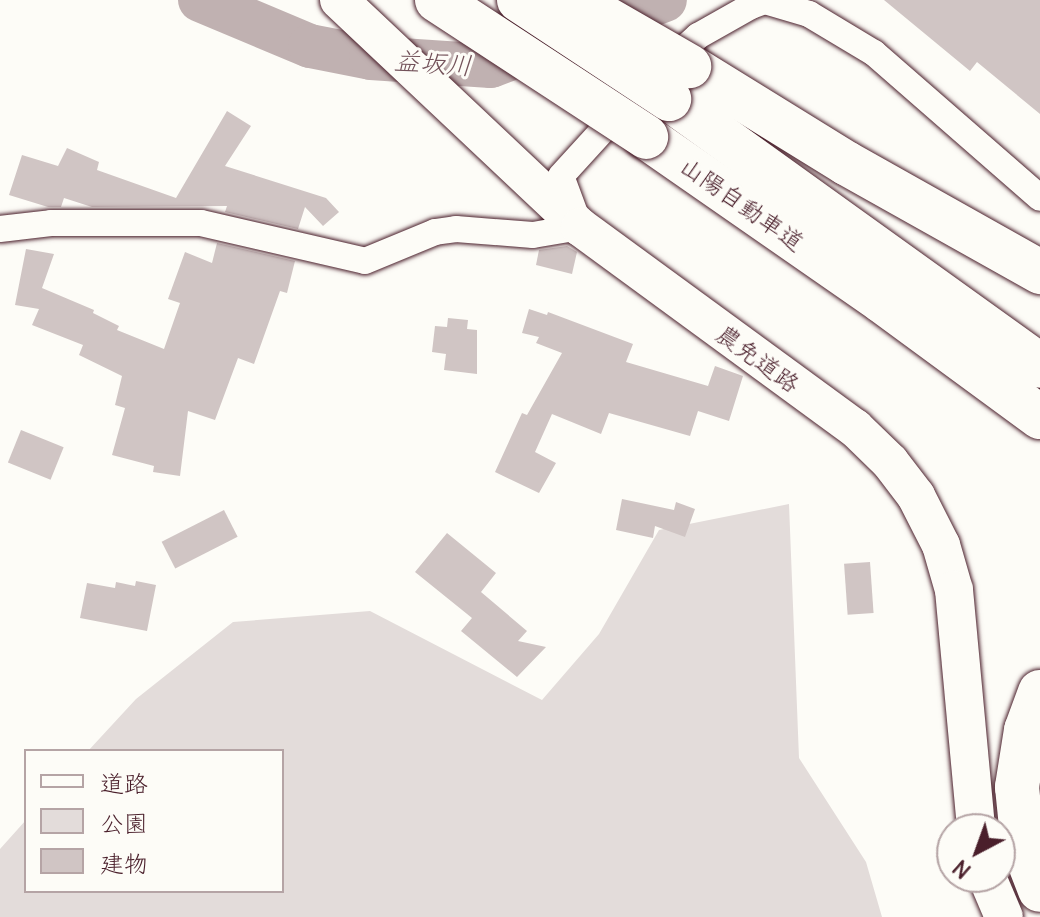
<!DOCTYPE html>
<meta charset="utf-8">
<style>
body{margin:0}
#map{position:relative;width:1040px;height:917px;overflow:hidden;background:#fdfcf7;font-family:Delius,"Klee One",sans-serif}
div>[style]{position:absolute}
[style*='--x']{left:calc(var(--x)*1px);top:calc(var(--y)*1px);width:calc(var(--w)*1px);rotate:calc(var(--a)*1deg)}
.green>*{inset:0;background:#e3dcda}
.river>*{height:44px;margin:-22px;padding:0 22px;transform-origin:22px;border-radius:22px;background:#c0b1b1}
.building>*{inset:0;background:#d0c5c4;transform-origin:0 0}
.roads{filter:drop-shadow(0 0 2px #4a1f2b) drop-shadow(0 0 2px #4a1f2b)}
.street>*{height:26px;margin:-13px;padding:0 13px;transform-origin:13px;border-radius:13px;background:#fdfcf7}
.secondary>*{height:38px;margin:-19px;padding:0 19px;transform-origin:19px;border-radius:19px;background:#fdfcf7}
.highway>*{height:44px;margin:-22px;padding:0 22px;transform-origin:22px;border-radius:22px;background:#fdfcf7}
.bridges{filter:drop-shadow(0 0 2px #4a1f2b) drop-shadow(0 0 2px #4a1f2b)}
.highway-bridge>*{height:44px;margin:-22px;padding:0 22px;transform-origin:22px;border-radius:22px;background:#fdfcf7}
span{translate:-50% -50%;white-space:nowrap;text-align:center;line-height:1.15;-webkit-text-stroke:6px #fdfcf7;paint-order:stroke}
.street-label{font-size:24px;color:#4a1f2b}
.water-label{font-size:26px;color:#73525a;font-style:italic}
.legend{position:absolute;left:24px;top:749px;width:260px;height:144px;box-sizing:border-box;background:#fdfcf7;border:2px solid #b5a4a5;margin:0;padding:10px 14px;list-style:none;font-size:24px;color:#4a1f2b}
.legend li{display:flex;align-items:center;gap:16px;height:40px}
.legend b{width:40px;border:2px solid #b5a4a5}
.north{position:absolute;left:936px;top:813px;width:80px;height:80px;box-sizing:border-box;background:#fdfcf7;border:2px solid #b5a4a5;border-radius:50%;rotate:221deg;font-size:22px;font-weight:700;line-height:32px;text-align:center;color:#4a1f2b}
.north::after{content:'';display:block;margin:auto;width:28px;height:36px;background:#4a1f2b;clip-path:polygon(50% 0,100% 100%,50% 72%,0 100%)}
</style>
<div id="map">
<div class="green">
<i style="clip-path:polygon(789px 504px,799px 758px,866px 862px,882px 917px,0 917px,0 849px,26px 820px,26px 891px,282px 891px,282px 751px,88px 751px,136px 699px,233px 622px,370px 611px,542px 700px,599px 634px,659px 530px)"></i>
</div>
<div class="river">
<i style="--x:200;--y:0;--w:119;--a:22.7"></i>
<i style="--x:310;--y:46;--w:62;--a:11.1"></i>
<i style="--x:371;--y:58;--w:120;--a:3.8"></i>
<i style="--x:491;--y:66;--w:186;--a:-20.8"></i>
</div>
<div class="building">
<i style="clip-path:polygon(884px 0,1040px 0,1040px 114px,977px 62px,970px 71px)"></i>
<i style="clip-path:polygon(227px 111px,251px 126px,225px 166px,326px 198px,339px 212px,323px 226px,305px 207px,298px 229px,225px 212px,227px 206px,92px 207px,64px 198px,61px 207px,48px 207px,9px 195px,22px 155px,58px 166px,67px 148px,99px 162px,97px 170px,176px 198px)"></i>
<i style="clip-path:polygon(217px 243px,295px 261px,287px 293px,280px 291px,254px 364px,238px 358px,215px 420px,188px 411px,180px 476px,153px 472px,154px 466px,112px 455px,125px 408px,115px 405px,122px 376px,79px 355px,83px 345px,32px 325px,39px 309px,15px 305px,26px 249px,54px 254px,42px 288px,94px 310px,93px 313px,119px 326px,117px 330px,164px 349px,180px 303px,168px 299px,185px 252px,212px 263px)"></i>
<i style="clip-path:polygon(567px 246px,577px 252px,572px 274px,536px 265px,539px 250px)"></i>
<i style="clip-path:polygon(529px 309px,547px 315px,548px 312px,633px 344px,626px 362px,708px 386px,715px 366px,743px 376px,729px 421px,698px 411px,690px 436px,609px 413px,601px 434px,552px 414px,535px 452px,556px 463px,539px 493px,495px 472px,522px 413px,527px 415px,562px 353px,536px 343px,539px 337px,522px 333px)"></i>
<i style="clip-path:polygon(448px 318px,468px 320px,467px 329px,477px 330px,477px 374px,444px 370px,446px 354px,432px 352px,435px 326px,447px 327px)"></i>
<i style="left:21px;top:430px;width:46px;height:35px;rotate:22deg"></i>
<i style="clip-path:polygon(622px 499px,674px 510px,676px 502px,695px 509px,685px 537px,655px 526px,653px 538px,616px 530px)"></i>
<i style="left:224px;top:510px;width:30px;height:70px;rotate:63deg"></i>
<i style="clip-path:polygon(447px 533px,496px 573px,481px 592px,527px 631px,518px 641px,546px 647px,517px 677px,461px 631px,472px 618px,415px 572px)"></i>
<i style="left:870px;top:562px;width:51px;height:26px;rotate:86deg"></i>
<i style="clip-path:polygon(136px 581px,156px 585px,147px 631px,80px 618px,87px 583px,115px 588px,116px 582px,135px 586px)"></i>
</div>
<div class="roads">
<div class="street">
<i style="--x:666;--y:65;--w:43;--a:-42.2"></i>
<i style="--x:698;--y:36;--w:61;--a:-29.5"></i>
<i style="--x:751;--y:6;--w:15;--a:-20"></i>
<i style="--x:765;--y:1;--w:46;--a:16.5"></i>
<i style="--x:809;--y:14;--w:76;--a:31"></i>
<i style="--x:874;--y:53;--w:220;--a:41.1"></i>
<i style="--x:0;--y:229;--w:51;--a:-6.7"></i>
<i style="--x:51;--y:223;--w:150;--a:0"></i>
<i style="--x:201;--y:223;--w:168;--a:13"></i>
<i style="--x:365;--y:261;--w:76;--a:-22.5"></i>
<i style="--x:435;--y:232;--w:21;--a:-8"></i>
<i style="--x:456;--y:229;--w:77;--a:4.5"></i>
<i style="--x:533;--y:235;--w:48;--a:-9.7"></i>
<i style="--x:580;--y:227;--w:54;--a:-110.4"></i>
<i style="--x:561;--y:176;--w:93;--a:-47.6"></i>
</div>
<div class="secondary">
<i style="--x:339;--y:0;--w:331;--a:43.3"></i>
<i style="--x:580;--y:227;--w:341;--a:36.2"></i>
<i style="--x:855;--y:428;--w:49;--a:44.2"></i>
<i style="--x:890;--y:462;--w:43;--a:52.6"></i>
<i style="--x:916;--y:496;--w:55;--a:63"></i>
<i style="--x:941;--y:545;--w:47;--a:73.9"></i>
<i style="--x:954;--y:590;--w:240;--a:84.7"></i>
<i style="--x:987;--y:877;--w:43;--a:67"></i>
</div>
<div class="highway">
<i style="--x:689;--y:66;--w:185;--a:31.7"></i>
<i style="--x:846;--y:163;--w:223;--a:29.3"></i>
<i style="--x:669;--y:99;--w:457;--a:35.7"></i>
<i style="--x:646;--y:137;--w:287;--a:34.8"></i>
<i style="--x:882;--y:301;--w:196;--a:36.3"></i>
<i style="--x:1040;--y:692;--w:40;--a:110.2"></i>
<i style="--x:1026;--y:730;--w:58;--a:99"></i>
<i style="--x:1017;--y:787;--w:59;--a:84.2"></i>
<i style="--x:1023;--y:846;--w:47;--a:68.9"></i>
</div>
</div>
<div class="bridges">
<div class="highway-bridge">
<i style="--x:437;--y:0;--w:250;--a:33.2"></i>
<i style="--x:519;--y:0;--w:180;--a:33.4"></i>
<i style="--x:574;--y:0;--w:133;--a:29.9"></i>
</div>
</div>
<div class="street-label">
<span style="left:742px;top:204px;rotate:35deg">山陽自動車道</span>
<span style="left:758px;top:359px;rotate:36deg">農免道路</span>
</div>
<div class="water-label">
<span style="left:433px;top:63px;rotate:4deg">益坂川</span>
</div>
<ul class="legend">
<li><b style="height:10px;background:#fdfcf7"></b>道路</li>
<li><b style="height:22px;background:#e3dcda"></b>公園</li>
<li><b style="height:22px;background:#d0c5c4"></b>建物</li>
</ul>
<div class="north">N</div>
</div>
